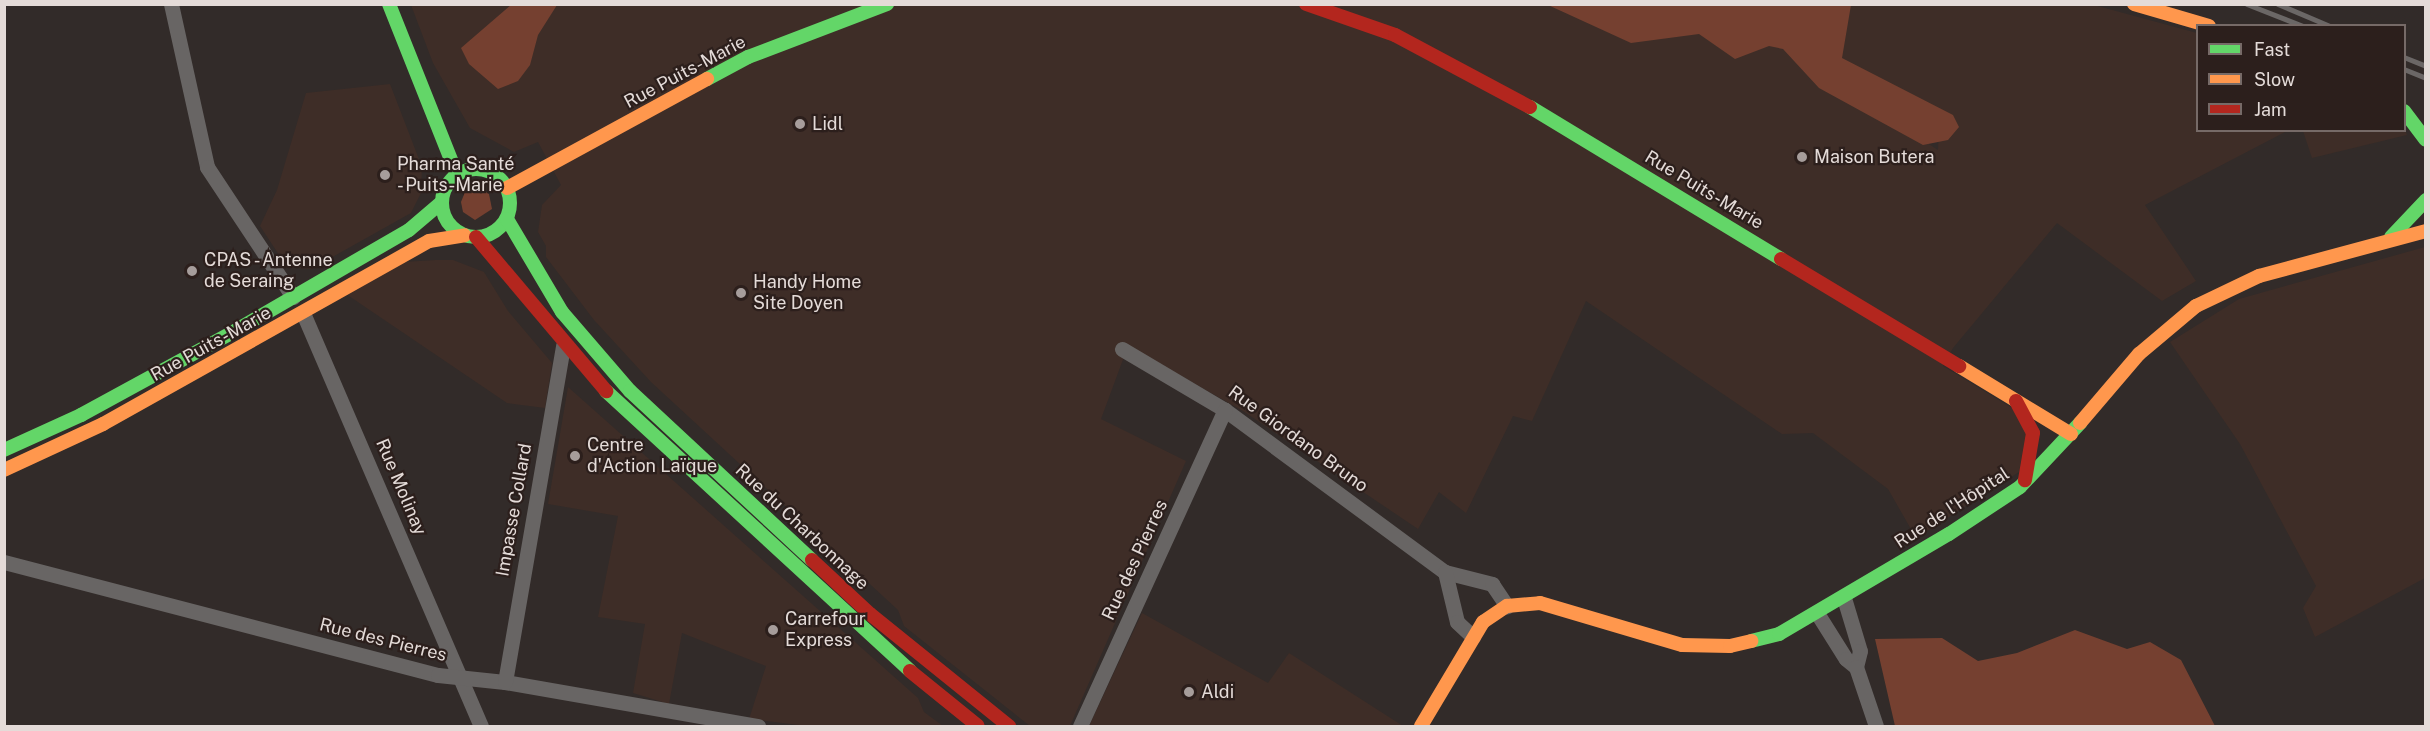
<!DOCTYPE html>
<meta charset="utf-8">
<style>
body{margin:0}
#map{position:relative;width:2430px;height:731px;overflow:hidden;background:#322b29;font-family:"Public Sans",sans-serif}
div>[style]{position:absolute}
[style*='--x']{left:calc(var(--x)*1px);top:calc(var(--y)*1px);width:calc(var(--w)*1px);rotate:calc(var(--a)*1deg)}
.built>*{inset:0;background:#3e2d27}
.green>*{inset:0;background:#754030}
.street>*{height:15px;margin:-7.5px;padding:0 7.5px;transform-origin:7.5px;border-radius:7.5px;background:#686564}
.fast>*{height:14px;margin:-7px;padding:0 7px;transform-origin:7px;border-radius:7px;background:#63d668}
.fast>.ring{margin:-7px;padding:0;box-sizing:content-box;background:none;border:14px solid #63d668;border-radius:50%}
.slow>*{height:14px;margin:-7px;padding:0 7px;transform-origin:7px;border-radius:7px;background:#ff974d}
.jam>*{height:14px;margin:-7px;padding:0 7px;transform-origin:7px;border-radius:7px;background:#b3261e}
.rail>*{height:4.5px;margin:-2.25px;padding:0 2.25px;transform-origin:2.25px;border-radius:2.25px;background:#6b6766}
.dots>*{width:16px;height:16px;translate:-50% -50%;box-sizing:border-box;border:3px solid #2c1f1c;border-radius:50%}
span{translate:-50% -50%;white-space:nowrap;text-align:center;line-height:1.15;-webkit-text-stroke:4.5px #2c1f1c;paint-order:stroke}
.street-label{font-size:18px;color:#e4dbd8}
.poi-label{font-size:18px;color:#e4dbd8}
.left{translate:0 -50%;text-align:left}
.frame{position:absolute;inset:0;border:6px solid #e4dbd8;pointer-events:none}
.legend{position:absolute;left:2196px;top:24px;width:210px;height:108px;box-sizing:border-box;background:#2c1f1c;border:2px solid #766a67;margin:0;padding:8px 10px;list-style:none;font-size:18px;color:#e4dbd8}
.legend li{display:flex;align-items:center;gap:12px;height:30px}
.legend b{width:30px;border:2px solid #766a67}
</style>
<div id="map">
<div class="built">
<i style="clip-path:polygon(411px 5px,1581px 5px,1738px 20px,1938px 150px,1939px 123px,1838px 58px,1848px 5px,2094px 5px,2197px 33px,2198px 130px,2287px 131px,2145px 205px,2196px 281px,2162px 301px,2057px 223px,1953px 348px,1943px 366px,2012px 408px,2027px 426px,2019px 472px,1916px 538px,1888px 489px,1813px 433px,1782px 434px,1586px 301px,1532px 421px,1513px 416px,1466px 513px,1439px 492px,1418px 529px,1243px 411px,1128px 346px,1101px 419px,1186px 461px,1070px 726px,1030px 726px,904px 626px,898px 610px,651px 382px,594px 320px,546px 257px,546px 246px,538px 232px,542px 205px,561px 185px,538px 142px,514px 152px,470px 128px,433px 63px)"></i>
<i style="clip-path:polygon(390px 84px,422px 167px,421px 193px,411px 213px,311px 269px,287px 267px,260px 226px,277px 190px,306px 93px)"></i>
<i style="clip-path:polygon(2405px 129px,2407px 135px,2312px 158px,2303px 131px)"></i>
<i style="clip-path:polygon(2425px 247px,2425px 578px,2315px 637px,2303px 608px,2316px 586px,2240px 444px,2170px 342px,2239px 299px)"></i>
<i style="clip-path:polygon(436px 260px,453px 260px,484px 272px,508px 311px,552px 363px,545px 408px,507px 403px,346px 294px,403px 262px)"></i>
<i style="clip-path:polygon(568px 387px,918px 698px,924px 712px,943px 726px,807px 726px,749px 719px,766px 666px,682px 633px,669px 704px,633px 693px,645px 624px,598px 617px,618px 516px,548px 504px)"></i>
<i style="clip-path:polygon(1142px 613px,1268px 683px,1289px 653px,1403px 726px,1089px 726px)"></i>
</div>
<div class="green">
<i style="clip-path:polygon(511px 5px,557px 5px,538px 35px,530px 65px,518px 81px,498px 89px,469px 64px,461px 48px)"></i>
<i style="clip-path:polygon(1548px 5px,1851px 5px,1842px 58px,1953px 115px,1959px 127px,1948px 140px,1923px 145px,1819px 88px,1783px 49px,1769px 46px,1735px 59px,1699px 34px,1631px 43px)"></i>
<i style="clip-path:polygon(480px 188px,489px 194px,492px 209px,475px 220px,463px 212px,461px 202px,465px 192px)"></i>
<i style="clip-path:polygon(2075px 630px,2127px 649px,2150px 642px,2181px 660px,2215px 726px,1895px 726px,1875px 639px,1942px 638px,1978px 661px,2017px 653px)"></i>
</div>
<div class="street">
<i style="--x:171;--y:4;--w:167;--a:77.5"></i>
<i style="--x:207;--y:167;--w:156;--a:56.5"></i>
<i style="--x:303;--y:313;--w:450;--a:66.7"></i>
<i style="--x:1122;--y:349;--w:120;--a:30.6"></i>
<i style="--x:1225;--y:410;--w:273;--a:36.4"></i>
<i style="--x:1445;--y:572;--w:49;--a:14.3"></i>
<i style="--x:1492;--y:584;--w:27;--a:56"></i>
<i style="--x:4;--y:562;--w:448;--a:14.6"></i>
<i style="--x:438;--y:675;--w:67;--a:6"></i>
<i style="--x:505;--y:682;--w:257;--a:9.9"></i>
<i style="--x:1445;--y:572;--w:51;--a:76.5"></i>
<i style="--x:1457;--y:622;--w:22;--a:43"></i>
<i style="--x:1844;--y:598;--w:55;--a:73.2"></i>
<i style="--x:1860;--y:651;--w:16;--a:104"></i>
<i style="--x:1817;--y:613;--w:54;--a:57.8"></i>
<i style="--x:1846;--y:659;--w:13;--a:39"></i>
<i style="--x:1856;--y:667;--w:62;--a:71.3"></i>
<i style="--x:505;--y:682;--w:342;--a:-80.2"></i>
<i style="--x:1080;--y:726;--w:348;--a:-65.4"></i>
</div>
<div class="fast">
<i style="--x:389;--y:4;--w:184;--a:68.3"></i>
<i style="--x:707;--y:79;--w:47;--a:-28.2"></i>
<i style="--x:748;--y:57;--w:149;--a:-20.9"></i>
<i style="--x:1530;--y:107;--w:293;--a:31.2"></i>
<i style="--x:2404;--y:111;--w:36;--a:53"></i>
<i class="ring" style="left:442px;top:169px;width:54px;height:54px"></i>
<i style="--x:507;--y:219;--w:108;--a:59.4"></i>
<i style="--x:562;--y:312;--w:104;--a:49.3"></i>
<i style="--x:630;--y:391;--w:248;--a:42.9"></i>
<i style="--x:2391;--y:237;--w:51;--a:-46.6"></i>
<i style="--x:606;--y:391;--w:413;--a:42.6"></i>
<i style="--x:4;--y:450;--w:85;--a:-24.4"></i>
<i style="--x:81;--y:415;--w:173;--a:-28.6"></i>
<i style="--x:233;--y:332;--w:203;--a:-30.1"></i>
<i style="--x:409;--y:230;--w:43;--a:-40.3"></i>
<i style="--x:1751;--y:641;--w:29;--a:-14"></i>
<i style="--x:1779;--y:634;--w:197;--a:-30.5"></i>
<i style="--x:1949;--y:534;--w:85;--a:-33.5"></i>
<i style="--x:2020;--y:487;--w:88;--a:-46.8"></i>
</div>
<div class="slow">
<i style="--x:2134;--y:4;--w:78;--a:16.3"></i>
<i style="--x:507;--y:188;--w:228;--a:-28.6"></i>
<i style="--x:1959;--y:366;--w:131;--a:31.3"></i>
<i style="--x:2080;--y:423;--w:91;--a:-49.5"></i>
<i style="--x:2139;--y:354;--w:75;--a:-40.1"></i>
<i style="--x:2196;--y:306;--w:70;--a:-25.5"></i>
<i style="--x:2259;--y:276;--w:173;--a:-15.1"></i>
<i style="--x:4;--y:470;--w:109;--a:-24.9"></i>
<i style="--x:103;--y:424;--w:374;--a:-29.3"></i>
<i style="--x:429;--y:241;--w:36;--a:-9"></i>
<i style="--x:1421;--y:726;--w:121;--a:-59.2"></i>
<i style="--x:1483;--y:622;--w:29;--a:-34"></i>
<i style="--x:1507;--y:606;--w:33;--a:-5"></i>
<i style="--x:1540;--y:603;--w:148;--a:16.5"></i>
<i style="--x:1682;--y:645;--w:48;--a:1.2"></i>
<i style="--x:1730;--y:646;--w:22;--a:-13"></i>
</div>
<div class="jam">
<i style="--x:1306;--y:4;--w:94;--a:19.2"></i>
<i style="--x:1395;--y:35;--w:153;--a:28.1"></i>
<i style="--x:476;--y:237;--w:202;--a:49.8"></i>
<i style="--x:1781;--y:259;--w:208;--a:31"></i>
<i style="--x:2016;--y:401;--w:36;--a:62"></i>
<i style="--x:2033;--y:433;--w:48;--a:99.7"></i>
<i style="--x:812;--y:560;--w:79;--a:43"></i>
<i style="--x:870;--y:614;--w:179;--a:38.9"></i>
<i style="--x:910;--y:671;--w:87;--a:39"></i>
</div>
<div class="rail">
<i style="--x:2247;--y:4;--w:60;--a:21.4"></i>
<i style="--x:2278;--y:4;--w:56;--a:22.9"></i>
<i style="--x:2404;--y:57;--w:24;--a:22"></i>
<i style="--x:2404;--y:69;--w:24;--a:22"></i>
</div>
<div class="dots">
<i style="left:800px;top:124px;background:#a69d9b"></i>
<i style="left:1802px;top:157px;background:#a69d9b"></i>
<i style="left:385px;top:175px;background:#a69d9b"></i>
<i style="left:192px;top:271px;background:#a69d9b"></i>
<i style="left:741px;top:293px;background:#a69d9b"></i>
<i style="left:575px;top:456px;background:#a69d9b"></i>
<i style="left:773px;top:630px;background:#a69d9b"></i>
<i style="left:1189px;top:692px;background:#a69d9b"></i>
</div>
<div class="street-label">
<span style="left:685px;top:72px;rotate:-28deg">Rue Puits-Marie</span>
<span style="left:1704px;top:190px;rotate:31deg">Rue Puits-Marie</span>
<span style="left:211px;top:344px;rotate:-29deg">Rue Puits-Marie</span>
<span style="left:1298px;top:439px;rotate:36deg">Rue Giordano Bruno</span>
<span style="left:401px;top:487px;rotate:67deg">Rue Molinay</span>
<span style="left:1952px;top:508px;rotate:-33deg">Rue de l'Hôpital</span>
<span style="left:514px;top:510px;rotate:-80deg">Impasse Collard</span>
<span style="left:802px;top:527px;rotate:43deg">Rue du Charbonnage</span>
<span style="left:1135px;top:560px;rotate:-65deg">Rue des Pierres</span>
<span style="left:383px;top:640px;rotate:14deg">Rue des Pierres</span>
</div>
<div class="poi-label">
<span class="left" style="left:812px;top:124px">Lidl</span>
<span class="left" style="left:1814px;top:157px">Maison Butera</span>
<span class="left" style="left:397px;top:175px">Pharma Santé<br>- Puits-Marie</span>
<span class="left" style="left:204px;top:271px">CPAS - Antenne<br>de Seraing</span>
<span class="left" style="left:753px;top:293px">Handy Home<br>Site Doyen</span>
<span class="left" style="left:587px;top:456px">Centre<br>d'Action Laïque</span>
<span class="left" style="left:785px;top:630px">Carrefour<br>Express</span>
<span class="left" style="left:1201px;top:692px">Aldi</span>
</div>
<div class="frame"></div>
<ul class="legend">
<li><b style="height:8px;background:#63d668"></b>Fast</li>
<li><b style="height:8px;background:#ff974d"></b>Slow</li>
<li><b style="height:8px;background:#b3261e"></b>Jam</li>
</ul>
</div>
